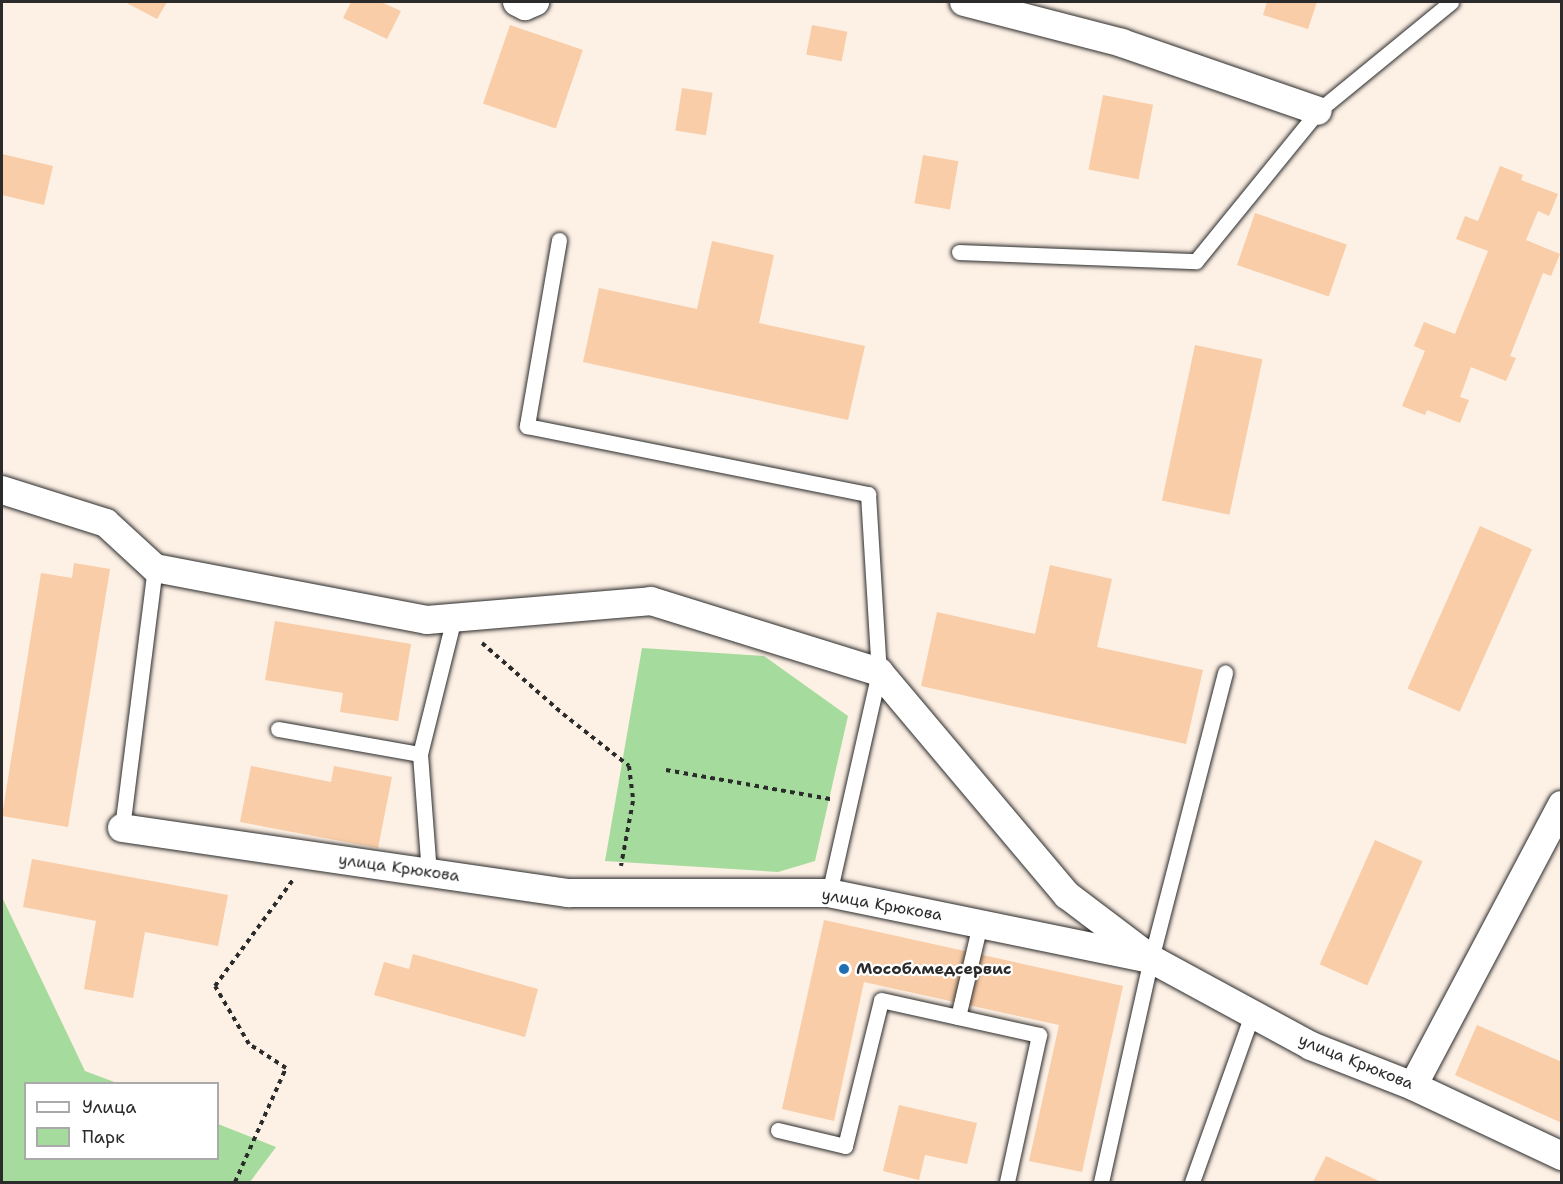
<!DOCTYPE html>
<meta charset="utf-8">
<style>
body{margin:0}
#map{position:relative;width:1563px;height:1184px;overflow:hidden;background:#fdf0e5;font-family:"Shantell Sans",sans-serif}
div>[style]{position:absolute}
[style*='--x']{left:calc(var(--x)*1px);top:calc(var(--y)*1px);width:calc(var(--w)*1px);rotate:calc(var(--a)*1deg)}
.green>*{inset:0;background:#a6db9e}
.building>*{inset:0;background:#f8cda7;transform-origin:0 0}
.path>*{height:4px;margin-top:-2px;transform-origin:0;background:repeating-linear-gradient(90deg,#2b2b2b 0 4.5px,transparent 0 9px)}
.roads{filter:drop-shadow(0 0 2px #2b2b2b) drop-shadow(0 0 2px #2b2b2b)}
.lane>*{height:15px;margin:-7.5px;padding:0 7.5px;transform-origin:7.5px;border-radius:7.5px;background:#fff}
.street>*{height:28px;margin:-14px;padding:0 14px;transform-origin:14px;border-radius:14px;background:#fff}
.dots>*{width:16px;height:16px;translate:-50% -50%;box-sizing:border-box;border:3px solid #fff;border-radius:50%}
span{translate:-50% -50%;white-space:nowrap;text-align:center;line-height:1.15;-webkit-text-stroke:4.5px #fff;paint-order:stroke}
.street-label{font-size:16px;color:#2b2b2b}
.poi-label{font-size:16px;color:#2b2b2b;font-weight:700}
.left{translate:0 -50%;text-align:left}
.frame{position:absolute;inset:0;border:3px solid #2b2b2b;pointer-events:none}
.legend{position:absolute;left:24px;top:1082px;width:195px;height:78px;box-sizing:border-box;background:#fff;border:2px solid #aaa;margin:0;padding:8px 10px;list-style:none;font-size:18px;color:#2b2b2b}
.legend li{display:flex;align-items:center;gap:12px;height:30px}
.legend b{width:30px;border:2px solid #aaa}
</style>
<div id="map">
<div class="green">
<i style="clip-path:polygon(642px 648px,764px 656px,848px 716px,815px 861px,778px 872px,605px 861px)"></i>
<i style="clip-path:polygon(2px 897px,85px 1071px,117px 1083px,26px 1084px,26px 1158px,218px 1158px,218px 1124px,276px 1147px,250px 1182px,2px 1182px)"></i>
</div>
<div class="building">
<i style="clip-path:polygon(125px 2px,167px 2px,157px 19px)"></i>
<i style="clip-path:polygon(351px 2px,381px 2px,401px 11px,387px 39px,343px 18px)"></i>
<i style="clip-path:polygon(1267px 2px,1317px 2px,1308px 29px,1263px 15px)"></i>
<i style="left:510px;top:25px;width:77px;height:83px;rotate:19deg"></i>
<i style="left:812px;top:25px;width:36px;height:30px;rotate:11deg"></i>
<i style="left:682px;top:88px;width:31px;height:43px;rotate:9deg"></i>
<i style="left:1103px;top:95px;width:51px;height:76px;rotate:11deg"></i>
<i style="clip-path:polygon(2px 154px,53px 166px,44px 205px,2px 195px)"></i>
<i style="left:923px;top:155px;width:36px;height:49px;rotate:10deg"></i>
<i style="clip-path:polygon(1500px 166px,1523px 175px,1521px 180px,1558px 194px,1549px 216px,1538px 211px,1526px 240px,1560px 254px,1551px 276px,1543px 273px,1510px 356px,1516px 358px,1506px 381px,1471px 367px,1460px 397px,1469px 400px,1460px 423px,1427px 410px,1425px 415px,1402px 406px,1425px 351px,1414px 346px,1424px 322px,1455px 334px,1488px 251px,1456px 239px,1465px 216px,1478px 221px)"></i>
<i style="left:1255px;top:213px;width:97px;height:55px;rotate:19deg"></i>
<i style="clip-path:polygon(712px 241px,774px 255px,759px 323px,865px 346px,848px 420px,583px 362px,599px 288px,697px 309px)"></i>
<i style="left:1195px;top:345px;width:69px;height:159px;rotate:12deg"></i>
<i style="left:1480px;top:526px;width:57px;height:178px;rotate:24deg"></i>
<i style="clip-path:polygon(74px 563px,110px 569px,68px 827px,2px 816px,41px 573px,72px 578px)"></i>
<i style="clip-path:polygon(1050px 565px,1112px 579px,1097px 647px,1203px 670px,1186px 744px,921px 686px,937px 612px,1035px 634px)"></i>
<i style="clip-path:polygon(275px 621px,411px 644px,398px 721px,340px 712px,343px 693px,265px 680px)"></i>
<i style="clip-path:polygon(251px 766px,331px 782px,334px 766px,392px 777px,378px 848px,240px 822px)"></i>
<i style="left:1375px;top:840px;width:52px;height:136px;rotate:24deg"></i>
<i style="clip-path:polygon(32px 859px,228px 895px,218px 946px,145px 932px,133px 998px,84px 989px,96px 921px,23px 907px)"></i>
<i style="clip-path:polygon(824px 920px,1123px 986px,1082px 1172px,1029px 1161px,1059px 1025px,864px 982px,834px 1121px,782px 1109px)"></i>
<i style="clip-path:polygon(413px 954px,538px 989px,525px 1037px,374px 995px,384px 962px,409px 969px)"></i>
<i style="clip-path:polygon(1477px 1025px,1562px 1062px,1562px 1123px,1455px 1075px)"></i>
<i style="clip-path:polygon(899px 1105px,977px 1123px,967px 1164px,925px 1155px,919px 1180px,883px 1171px)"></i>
<i style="clip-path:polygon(1326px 1156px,1381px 1182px,1313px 1182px)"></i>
</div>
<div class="path">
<i style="--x:482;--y:643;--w:108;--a:41.2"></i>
<i style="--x:563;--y:714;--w:84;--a:38.2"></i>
<i style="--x:629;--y:766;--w:35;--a:83"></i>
<i style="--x:633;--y:801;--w:66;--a:100.5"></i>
<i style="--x:666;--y:770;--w:168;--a:10"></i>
<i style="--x:235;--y:1182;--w:125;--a:-65.9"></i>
<i style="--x:286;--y:1068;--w:44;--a:-147"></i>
<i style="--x:249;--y:1044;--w:67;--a:-120.4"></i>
<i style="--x:215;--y:986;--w:132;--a:-53.7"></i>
</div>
<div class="roads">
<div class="lane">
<i style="--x:559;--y:240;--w:189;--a:99.8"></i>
<i style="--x:527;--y:426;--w:348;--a:11.3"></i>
<i style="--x:868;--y:494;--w:178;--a:86.5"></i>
<i style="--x:879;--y:672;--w:227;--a:102.7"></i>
<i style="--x:959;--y:252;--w:237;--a:2.2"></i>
<i style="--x:1196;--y:261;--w:193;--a:-50.9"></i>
<i style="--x:1318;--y:111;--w:172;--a:-39.3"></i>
<i style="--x:278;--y:729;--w:144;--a:10"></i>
<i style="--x:420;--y:754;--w:140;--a:-76"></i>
<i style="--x:420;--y:754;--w:119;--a:85.7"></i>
<i style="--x:122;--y:828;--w:262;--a:-82.8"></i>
<i style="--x:958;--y:1017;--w:96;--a:-76.7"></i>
<i style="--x:778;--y:1130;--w:69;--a:13.4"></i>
<i style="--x:845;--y:1146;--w:150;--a:-76.1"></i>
<i style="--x:881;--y:1000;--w:162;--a:12.5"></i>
<i style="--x:1039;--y:1035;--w:150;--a:102.3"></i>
<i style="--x:1101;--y:1182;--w:229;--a:-77.4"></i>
<i style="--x:1151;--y:959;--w:296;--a:-75.5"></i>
<i style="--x:1192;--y:1182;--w:178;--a:-70.3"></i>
</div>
<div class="street">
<i style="--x:517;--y:2;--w:9;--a:27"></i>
<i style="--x:525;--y:6;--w:11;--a:-22"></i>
<i style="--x:964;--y:2;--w:163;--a:14.5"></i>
<i style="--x:1122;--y:43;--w:207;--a:19.1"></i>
<i style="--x:2;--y:490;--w:109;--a:17.6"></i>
<i style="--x:106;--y:523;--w:67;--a:42.6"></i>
<i style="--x:155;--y:568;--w:277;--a:10.8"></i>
<i style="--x:427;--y:620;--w:225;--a:-4.8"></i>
<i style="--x:651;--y:601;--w:239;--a:17.3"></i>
<i style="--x:879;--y:672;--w:292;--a:49.9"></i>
<i style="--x:1067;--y:895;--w:98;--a:37.1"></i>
<i style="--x:122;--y:828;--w:451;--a:8.3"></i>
<i style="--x:568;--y:893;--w:261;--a:0"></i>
<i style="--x:829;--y:893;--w:329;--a:11.6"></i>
<i style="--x:1151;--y:959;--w:182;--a:28.5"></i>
<i style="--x:1311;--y:1046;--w:110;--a:21.4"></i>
<i style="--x:1413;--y:1086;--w:165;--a:25.2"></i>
<i style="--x:1413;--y:1086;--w:318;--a:-62.1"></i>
</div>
</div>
<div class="dots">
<i style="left:844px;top:969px;background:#1f6fb2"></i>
</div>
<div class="street-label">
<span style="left:399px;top:868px;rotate:8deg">улица Крюкова</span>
<span style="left:882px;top:905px;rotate:10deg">улица Крюкова</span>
<span style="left:1356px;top:1062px;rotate:22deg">улица Крюкова</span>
</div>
<div class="poi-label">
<span class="left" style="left:856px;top:969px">Мособлмедсервис</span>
</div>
<div class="frame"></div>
<ul class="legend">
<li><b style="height:8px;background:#fff"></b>Улица</li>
<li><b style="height:16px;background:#a6db9e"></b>Парк</li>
</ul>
</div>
